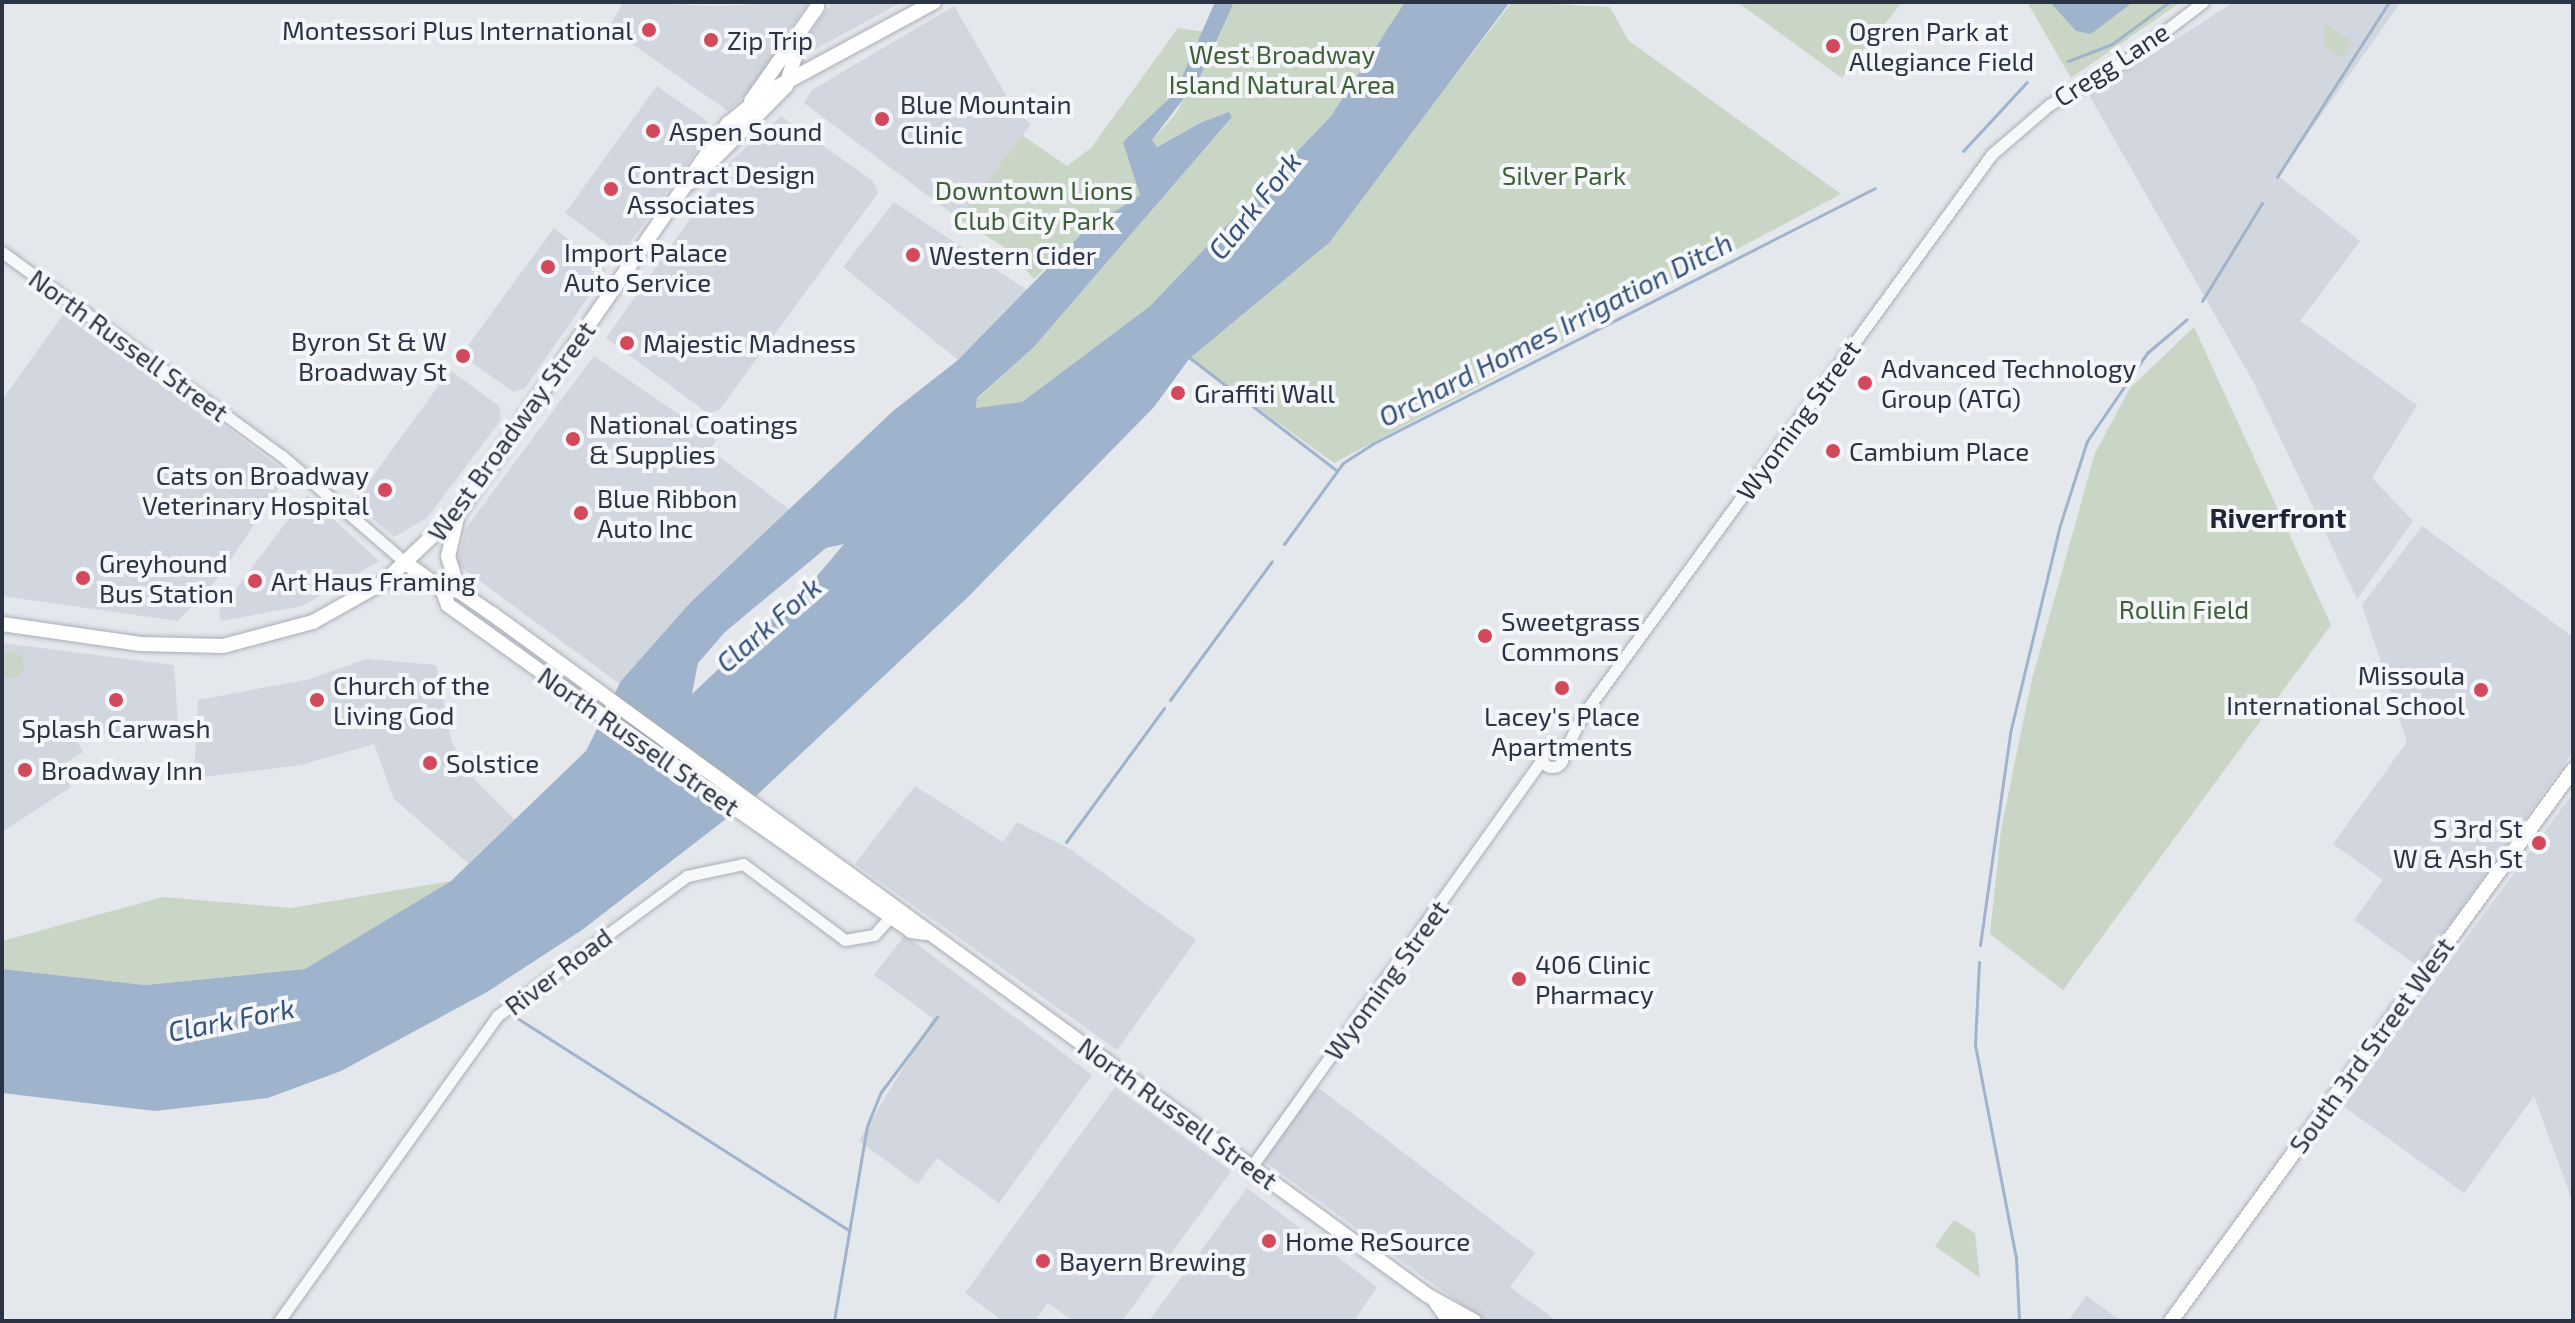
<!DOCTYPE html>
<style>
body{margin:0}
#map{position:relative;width:2575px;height:1323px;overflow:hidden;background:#e4e7ec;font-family:"Exo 2",sans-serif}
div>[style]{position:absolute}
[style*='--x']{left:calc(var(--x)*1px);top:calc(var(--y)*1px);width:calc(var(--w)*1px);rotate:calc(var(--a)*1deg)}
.built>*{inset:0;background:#d2d6de}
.green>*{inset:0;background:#c9d6c5}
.round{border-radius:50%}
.water>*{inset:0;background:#9fb4cc}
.stream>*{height:3px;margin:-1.5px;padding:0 1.5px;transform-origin:1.5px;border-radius:1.5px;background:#9fb4cc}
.roads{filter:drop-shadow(0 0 2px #a9aeb7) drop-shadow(0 0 2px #a9aeb7)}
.tertiary>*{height:11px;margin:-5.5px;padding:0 5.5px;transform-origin:5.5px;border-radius:5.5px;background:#f7f8fa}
.tertiary>.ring{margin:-5.5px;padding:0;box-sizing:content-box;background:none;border:11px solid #f7f8fa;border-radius:50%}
.secondary>*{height:14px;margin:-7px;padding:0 7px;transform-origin:7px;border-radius:7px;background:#fff}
.primary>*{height:14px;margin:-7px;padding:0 7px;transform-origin:7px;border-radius:7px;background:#fff}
.dots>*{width:22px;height:22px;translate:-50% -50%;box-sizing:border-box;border:4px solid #f4f6f9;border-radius:50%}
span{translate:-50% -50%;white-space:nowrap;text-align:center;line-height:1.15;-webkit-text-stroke:8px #f4f6f9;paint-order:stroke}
.poi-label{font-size:26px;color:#2b3445}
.right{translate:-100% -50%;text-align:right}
.left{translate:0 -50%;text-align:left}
.park-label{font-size:26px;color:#3f6138}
.street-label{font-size:26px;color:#2b3445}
.water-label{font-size:28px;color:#34527a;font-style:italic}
.neighbourhood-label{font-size:28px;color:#1d2536;font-weight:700}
.frame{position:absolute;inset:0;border:4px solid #2b3445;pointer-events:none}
</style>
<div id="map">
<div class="built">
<i style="clip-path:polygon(623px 2px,715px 6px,809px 2px,777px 47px,768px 74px,728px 111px,609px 28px)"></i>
<i style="clip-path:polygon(832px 2px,902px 2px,801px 57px,801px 46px)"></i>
<i style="clip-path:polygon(2234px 2px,2401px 2px,2278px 176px,2360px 241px,2300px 321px,2417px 405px,2372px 478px,2413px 521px,2357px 599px,2254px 383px,2089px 95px)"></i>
<i style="clip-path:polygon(954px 6px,1006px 95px,1001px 101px,1031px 124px,959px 219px,804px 103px,812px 90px)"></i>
<i style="clip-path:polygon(657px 86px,707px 121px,710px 133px,628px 245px,615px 249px,565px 213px)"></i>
<i style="clip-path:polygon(781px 116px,873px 181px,878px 193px,720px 409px,709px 414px,606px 338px,730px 162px)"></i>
<i style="clip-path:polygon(894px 202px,1027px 290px,958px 360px,843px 267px)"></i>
<i style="clip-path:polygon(554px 228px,607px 270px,525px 388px,514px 392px,461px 355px)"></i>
<i style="clip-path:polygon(68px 308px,288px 474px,219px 577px,178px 621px,2px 596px,2px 400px)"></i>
<i style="clip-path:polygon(594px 356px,716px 440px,710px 450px,790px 510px,690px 603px,621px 685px,457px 564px,466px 528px)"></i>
<i style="clip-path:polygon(450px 370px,499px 406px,501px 420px,427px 518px,394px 537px,354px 502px)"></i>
<i style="clip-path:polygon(307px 495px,379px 561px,302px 606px,221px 621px,219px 611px)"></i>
<i style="clip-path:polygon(2422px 526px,2573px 637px,2573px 752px,2419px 967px,2354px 920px,2383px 880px,2333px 844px,2407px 742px,2362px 605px)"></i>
<i style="clip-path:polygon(2px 643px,174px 665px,178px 721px,154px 720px,138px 736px,90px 733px,77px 741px,83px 752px,58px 768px,71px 787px,2px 832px)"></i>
<i style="clip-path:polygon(366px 659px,436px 665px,452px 743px,475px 780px,516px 821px,469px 864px,394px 799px,374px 744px,301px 765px,194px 778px,198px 700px,310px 679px)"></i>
<i style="clip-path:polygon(915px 786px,1003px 842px,1017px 822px,1070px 849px,1196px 940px,1117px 1050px,855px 864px)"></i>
<i style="clip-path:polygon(2573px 793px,2573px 1203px,2534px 1096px,2464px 1193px,2343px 1106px)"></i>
<i style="clip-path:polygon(905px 935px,1092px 1075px,999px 1203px,937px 1158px,918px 1184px,859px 1141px,933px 1018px,874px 975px)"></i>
<i style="clip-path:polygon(1307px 1079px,1535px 1253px,1510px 1287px,1557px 1321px,1484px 1321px,1253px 1153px)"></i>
<i style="clip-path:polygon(1115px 1087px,1231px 1171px,1122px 1321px,1073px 1321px,1048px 1303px,1035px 1321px,1003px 1321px,965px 1293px)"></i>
<i style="clip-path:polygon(1247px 1188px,1377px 1287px,1354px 1321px,1149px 1321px)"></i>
<i style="clip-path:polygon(2087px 1295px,2087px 1296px,2121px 1321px,2068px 1321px)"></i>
</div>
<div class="green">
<i style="clip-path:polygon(1234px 2px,1405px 2px,1331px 116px,1150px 306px,1022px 402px,976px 409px,977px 399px,1033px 348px,1232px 117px,1229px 112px,1202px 122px,1156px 147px,1152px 140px,1175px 115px)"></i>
<i style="clip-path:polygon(1512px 2px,1610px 7px,1628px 40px,1841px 194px,1334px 463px,1189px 359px,1320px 251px)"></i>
<i style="clip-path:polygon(1737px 2px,1902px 2px,1842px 78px)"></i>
<i style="clip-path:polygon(2027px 2px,2181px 2px,2071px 78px)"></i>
<i style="clip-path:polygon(2324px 22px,2352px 42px,2340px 58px,2324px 45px)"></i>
<i style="clip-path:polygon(1178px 28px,1205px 32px,1190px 66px,1155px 117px,1124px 142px,1141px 195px,1082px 233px,1034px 279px,1007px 249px,959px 219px,1022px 135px,1067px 166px,1091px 148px)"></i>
<i style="clip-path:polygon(2194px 327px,2331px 625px,2063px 990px,1990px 934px,2001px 830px,2032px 679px,2095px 453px,2130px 388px)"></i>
<i class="round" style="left:-2px;top:652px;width:26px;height:26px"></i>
<i style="clip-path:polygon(451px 881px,305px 969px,145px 985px,2px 969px,2px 941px,163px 897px,291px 908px)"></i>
<i style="clip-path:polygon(1954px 1220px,1975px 1233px,1980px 1278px,1935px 1246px)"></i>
</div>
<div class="water">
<i style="clip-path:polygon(evenodd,1215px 2px,1234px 2px,1200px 77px,1152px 140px,1157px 147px,1202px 122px,1229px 112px,1232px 117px,1033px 348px,977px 398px,976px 408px,1022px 402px,1150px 306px,1331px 116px,1405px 2px,1510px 2px,1329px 243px,1189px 359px,1154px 407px,967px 598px,757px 795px,582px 930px,487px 992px,341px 1071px,268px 1098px,155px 1111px,2px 1093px,2px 969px,145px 985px,305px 969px,451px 881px,586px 751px,621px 681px,690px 603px,893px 411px,958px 360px,1082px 233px,1140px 195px,1123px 142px,1175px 93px,1215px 2px,844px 544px,817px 576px,692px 694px,698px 663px,725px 632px,826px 548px,844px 544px)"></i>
<i style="clip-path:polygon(2050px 2px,2133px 2px,2091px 34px,2076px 31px)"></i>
</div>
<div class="stream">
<i style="--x:2068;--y:61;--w:47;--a:-21.1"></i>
<i style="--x:2112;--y:44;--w:71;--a:-36.4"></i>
<i style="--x:1963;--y:151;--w:94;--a:-47.2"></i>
<i style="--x:2277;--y:177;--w:208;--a:-57.4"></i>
<i style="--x:2202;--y:301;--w:115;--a:-58.5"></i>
<i style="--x:1190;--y:358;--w:185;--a:37.5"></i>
<i style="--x:1284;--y:544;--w:100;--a:-53.9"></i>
<i style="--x:1343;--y:463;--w:35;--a:-33"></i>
<i style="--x:1372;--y:444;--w:564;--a:-26.97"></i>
<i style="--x:1170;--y:700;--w:172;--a:-53.7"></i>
<i style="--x:1066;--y:842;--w:166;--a:-53.8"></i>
<i style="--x:1980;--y:945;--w:214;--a:-81.9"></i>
<i style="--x:2010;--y:733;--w:214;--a:-76.5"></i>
<i style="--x:2060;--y:525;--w:88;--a:-72.2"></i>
<i style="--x:2087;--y:441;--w:107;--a:-55.7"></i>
<i style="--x:2147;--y:353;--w:52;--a:-40.4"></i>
<i style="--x:1979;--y:962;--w:83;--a:92.8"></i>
<i style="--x:1975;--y:1045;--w:216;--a:79.1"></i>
<i style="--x:2016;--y:1257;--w:64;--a:87.3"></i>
<i style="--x:514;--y:1016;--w:398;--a:32.6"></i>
<i style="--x:834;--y:1321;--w:198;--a:-80.4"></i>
<i style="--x:867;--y:1126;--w:37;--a:-68"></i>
<i style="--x:881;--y:1092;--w:94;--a:-53.3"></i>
</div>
<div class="roads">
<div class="tertiary">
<i style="--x:2;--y:252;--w:346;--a:36.1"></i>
<i style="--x:282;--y:456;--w:165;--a:40.8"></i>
<i class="ring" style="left:1541px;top:745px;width:11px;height:11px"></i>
<i style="--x:1563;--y:754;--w:42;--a:-63.4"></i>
<i style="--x:1582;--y:716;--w:696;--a:-53.89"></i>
<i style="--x:1992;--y:154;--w:75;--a:-40.7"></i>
<i style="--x:2049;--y:105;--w:86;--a:-29.8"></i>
<i style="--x:2124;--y:62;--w:99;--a:-37.2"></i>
<i style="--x:1252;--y:1166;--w:500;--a:-54.5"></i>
<i style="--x:279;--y:1321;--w:375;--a:-54.4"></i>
<i style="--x:497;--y:1016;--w:236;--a:-36.4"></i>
<i style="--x:687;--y:876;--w:57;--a:-12.1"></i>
<i style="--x:743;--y:864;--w:127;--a:36.7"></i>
<i style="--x:845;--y:940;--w:29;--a:-10"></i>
<i style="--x:874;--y:935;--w:24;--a:-48"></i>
</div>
<div class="secondary">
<i style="--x:786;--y:86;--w:51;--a:-73"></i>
<i style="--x:751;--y:101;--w:115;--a:-54.9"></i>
<i style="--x:407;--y:564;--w:43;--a:35.5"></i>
<i style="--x:442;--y:589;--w:17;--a:69"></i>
<i style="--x:448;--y:605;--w:166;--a:35.7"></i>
<i style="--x:583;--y:702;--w:400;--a:34.9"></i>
<i style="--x:911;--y:931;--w:16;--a:7"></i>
<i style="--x:442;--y:589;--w:17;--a:7"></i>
<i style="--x:459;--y:591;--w:39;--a:35"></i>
<i style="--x:491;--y:613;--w:1158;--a:36.08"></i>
<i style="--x:1427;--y:1295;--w:54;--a:29"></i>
<i style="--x:1435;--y:1301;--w:24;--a:55"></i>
<i style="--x:2171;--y:1321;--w:682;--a:-53.89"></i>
</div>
<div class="primary">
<i style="--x:691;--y:182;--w:135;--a:-45.3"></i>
<i style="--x:457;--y:518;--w:39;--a:103"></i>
<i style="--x:448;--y:556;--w:37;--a:73"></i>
<i style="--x:2;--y:624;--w:140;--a:8.2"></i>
<i style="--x:141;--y:644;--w:82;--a:1.4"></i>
<i style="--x:223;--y:646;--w:93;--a:-14.9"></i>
<i style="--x:313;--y:622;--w:81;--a:-29.4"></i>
<i style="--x:384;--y:582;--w:106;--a:-43.5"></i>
<i style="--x:461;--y:509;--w:469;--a:-55.3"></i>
<i style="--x:728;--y:124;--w:49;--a:-39.2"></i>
<i style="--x:766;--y:93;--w:191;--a:-28.4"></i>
</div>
</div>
<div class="dots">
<i style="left:649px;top:30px;background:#d1495b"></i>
<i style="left:711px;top:40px;background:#d1495b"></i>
<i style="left:1833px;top:46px;background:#d1495b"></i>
<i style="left:882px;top:119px;background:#d1495b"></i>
<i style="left:653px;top:131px;background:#d1495b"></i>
<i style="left:611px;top:189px;background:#d1495b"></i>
<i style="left:913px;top:255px;background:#d1495b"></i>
<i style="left:548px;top:267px;background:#d1495b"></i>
<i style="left:627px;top:343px;background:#d1495b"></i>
<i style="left:463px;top:356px;background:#d1495b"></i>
<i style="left:1865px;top:383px;background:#d1495b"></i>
<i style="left:1178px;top:393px;background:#d1495b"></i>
<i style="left:573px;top:439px;background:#d1495b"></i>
<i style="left:1833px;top:451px;background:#d1495b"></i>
<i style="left:385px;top:490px;background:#d1495b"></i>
<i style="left:581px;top:513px;background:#d1495b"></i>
<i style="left:83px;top:578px;background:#d1495b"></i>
<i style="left:255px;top:581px;background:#d1495b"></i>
<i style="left:1485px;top:636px;background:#d1495b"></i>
<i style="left:1562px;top:688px;background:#d1495b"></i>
<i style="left:2481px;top:690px;background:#d1495b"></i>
<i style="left:116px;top:700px;background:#d1495b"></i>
<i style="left:317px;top:700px;background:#d1495b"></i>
<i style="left:430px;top:763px;background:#d1495b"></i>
<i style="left:25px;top:770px;background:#d1495b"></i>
<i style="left:2539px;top:843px;background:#d1495b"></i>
<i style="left:1519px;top:979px;background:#d1495b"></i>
<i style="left:1269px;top:1241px;background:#d1495b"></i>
<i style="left:1043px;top:1261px;background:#d1495b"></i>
</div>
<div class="poi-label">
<span class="right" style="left:633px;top:30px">Montessori Plus International</span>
<span class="left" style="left:1849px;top:46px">Ogren Park at<br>Allegiance Field</span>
<span class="left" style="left:727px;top:40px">Zip Trip</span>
<span class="left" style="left:900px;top:119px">Blue Mountain<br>Clinic</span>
<span class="left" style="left:669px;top:131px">Aspen Sound</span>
<span class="left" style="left:627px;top:189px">Contract Design<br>Associates</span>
<span class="left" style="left:564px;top:267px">Import Palace<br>Auto Service</span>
<span class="left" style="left:929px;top:255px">Western Cider</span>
<span class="right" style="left:447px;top:356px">Byron St &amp; W<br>Broadway St</span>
<span class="left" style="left:643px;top:343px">Majestic Madness</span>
<span class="left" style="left:1881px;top:383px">Advanced Technology<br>Group (ATG)</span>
<span class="left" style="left:1194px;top:393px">Graffiti Wall</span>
<span class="left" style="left:589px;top:439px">National Coatings<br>&amp; Supplies</span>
<span class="left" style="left:1849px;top:451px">Cambium Place</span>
<span class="right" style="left:369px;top:490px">Cats on Broadway<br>Veterinary Hospital</span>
<span class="left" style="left:597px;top:513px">Blue Ribbon<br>Auto Inc</span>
<span class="left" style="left:99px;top:578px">Greyhound<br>Bus Station</span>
<span class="left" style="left:271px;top:581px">Art Haus Framing</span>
<span class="left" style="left:1501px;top:636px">Sweetgrass<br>Commons</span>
<span class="right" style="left:2465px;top:690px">Missoula<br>International School</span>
<span class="left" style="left:333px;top:700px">Church of the<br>Living God</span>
<span style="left:1562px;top:731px">Lacey's Place<br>Apartments</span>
<span style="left:116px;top:728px">Splash Carwash</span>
<span class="left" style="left:446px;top:763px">Solstice</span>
<span class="left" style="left:41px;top:770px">Broadway Inn</span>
<span class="right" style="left:2523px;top:843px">S 3rd St<br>W &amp; Ash St</span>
<span class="left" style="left:1535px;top:979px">406 Clinic<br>Pharmacy</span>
<span class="left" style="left:1285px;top:1241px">Home ReSource</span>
<span class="left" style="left:1059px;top:1261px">Bayern Brewing</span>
</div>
<div class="park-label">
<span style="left:1282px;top:69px">West Broadway<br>Island Natural Area</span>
<span style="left:1564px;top:175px">Silver Park</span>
<span style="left:1034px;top:205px">Downtown Lions<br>Club City Park</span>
<span style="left:2184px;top:609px">Rollin Field</span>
</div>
<div class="street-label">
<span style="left:2111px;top:64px;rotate:-33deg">Cregg Lane</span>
<span style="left:129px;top:345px;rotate:36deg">North Russell Street</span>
<span style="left:1798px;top:420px;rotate:-54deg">Wyoming Street</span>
<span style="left:511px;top:431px;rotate:-54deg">West Broadway Street</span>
<span style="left:639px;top:741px;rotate:35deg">North Russell Street</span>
<span style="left:558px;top:971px;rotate:-37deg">River Road</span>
<span style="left:1386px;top:980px;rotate:-54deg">Wyoming Street</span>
<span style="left:2371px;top:1045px;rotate:-54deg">South 3rd Street West</span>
<span style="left:1178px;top:1113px;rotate:36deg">North Russell Street</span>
</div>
<div class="water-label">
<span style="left:1254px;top:205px;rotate:-51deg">Clark Fork</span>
<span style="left:1555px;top:329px;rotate:-27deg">Orchard Homes Irrigation Ditch</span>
<span style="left:768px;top:624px;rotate:-41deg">Clark Fork</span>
<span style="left:231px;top:1019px;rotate:-11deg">Clark Fork</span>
</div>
<div class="neighbourhood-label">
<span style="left:2278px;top:517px">Riverfront</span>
</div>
<div class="frame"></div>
</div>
